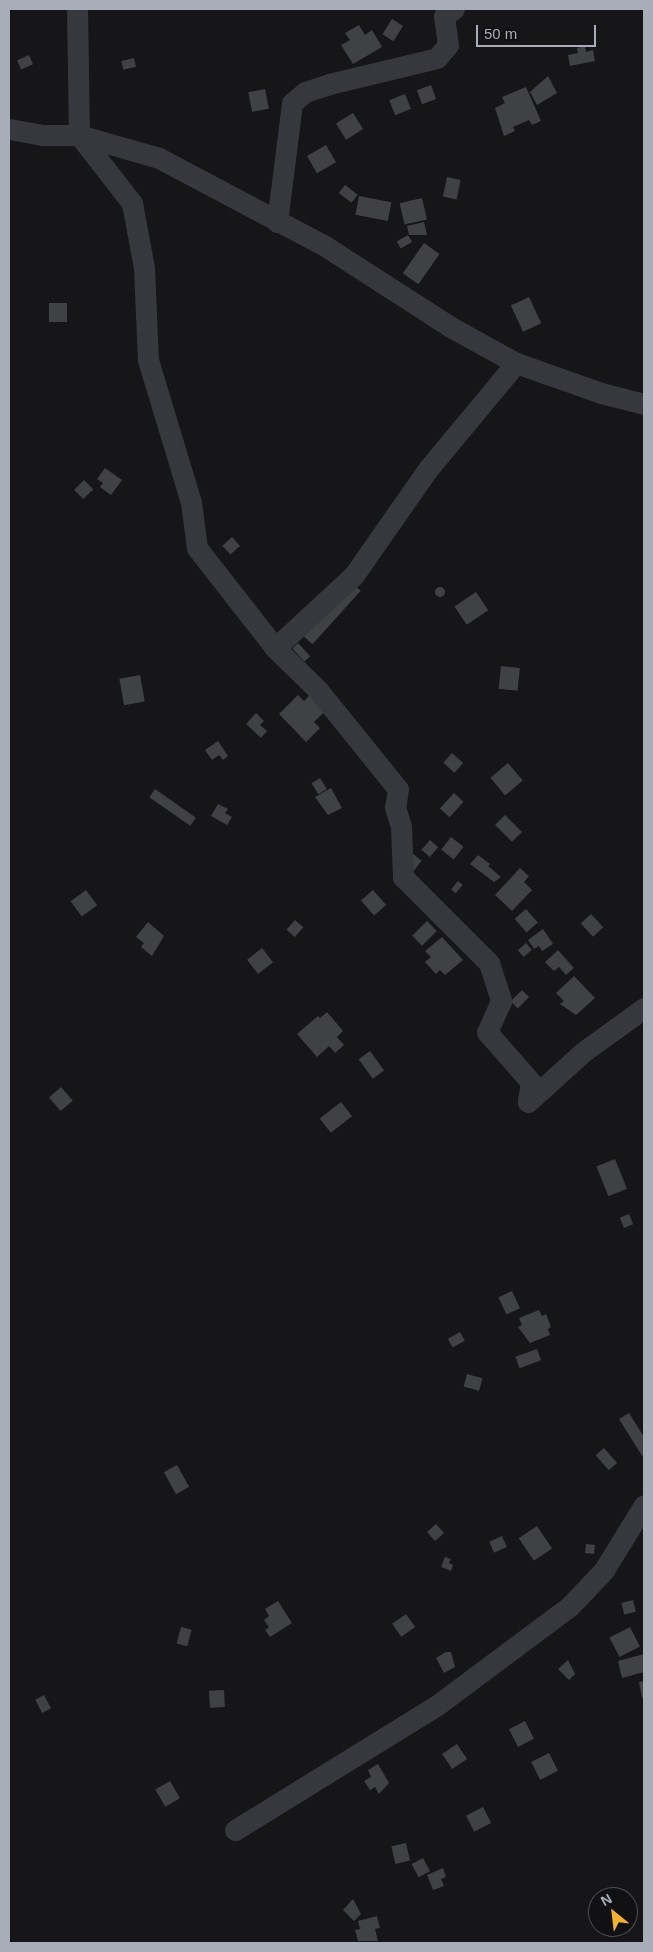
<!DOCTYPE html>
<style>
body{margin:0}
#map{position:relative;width:653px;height:1952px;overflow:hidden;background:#161618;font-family:Arial,sans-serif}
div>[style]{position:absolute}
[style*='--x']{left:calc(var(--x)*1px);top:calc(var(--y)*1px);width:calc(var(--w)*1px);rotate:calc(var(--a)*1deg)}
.building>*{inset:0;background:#404145;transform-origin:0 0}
.round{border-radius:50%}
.minor>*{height:21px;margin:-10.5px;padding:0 10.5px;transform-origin:10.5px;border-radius:10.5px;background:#37383d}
span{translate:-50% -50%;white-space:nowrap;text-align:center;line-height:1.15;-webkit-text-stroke:4px #111113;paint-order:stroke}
.frame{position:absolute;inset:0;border:10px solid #a8adb8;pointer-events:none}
.north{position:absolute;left:588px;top:1887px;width:50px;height:50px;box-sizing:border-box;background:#111113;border:1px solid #4d4f55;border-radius:50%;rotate:331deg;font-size:14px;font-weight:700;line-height:20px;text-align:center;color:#a8adb8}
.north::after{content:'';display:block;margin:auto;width:18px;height:22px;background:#f2b134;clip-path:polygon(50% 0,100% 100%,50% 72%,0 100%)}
.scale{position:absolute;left:476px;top:25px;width:120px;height:22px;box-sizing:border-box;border:2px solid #a8adb8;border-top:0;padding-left:6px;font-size:15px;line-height:18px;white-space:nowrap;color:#a8adb8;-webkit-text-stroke:4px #111113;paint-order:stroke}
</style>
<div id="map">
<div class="building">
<i style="left:392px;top:19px;width:13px;height:18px;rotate:32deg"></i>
<i style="clip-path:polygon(359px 25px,365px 35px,372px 30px,382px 47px,353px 64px,341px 45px,350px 40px,345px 33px)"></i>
<i style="clip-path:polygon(585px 46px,586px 52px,593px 50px,595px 61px,570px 66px,568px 55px,578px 53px,577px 48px)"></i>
<i style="left:29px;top:55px;width:10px;height:13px;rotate:66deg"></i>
<i style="left:134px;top:58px;width:9px;height:13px;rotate:77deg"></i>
<i style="clip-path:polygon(548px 76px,557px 93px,537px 105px,530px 92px)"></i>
<i style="left:431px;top:85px;width:15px;height:15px;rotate:70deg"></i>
<i style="clip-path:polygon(526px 87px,541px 121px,532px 125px,529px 120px,513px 127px,515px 131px,504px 136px,495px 108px,505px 103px,502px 97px)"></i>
<i style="left:265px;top:89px;width:20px;height:17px;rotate:79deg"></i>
<i style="left:405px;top:94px;width:16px;height:17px;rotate:68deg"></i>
<i style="left:353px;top:113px;width:19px;height:20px;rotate:58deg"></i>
<i style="left:326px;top:145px;width:20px;height:22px;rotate:60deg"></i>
<i style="left:447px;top:177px;width:14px;height:20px;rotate:12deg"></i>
<i style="left:345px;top:185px;width:16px;height:10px;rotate:38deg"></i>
<i style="left:359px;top:196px;width:33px;height:19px;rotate:11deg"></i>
<i style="left:422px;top:198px;width:22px;height:23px;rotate:77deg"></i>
<i style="clip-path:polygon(424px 222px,427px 235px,409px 235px,407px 226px)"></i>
<i style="left:408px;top:235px;width:8px;height:13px;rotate:60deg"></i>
<i style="left:424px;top:243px;width:19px;height:37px;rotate:35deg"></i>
<i style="left:529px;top:297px;width:29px;height:20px;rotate:65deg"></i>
<i style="left:67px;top:303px;width:19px;height:18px;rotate:90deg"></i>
<i style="clip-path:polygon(105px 468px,122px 480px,111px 495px,100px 487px,103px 483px,97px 479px)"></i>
<i style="left:84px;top:480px;width:13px;height:14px;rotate:45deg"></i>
<i style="left:232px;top:537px;width:12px;height:13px;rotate:48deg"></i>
<i style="left:351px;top:582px;width:13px;height:72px;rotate:42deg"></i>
<i class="round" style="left:435px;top:587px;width:10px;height:10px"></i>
<i style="left:476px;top:592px;width:22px;height:26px;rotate:56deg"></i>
<i style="left:298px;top:643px;width:18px;height:8px;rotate:47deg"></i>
<i style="left:501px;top:666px;width:19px;height:23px;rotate:6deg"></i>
<i style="left:140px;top:675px;width:27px;height:21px;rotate:80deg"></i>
<i style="clip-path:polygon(312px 693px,325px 711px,314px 722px,320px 728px,306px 742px,279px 714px,298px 695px,304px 701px)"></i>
<i style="clip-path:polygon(256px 713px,264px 721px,260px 725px,267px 731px,261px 738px,246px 724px)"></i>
<i style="clip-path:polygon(218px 741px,228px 756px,223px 760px,219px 755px,212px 760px,205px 750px)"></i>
<i style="left:452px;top:753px;width:15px;height:13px;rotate:42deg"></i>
<i style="left:508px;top:763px;width:23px;height:23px;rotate:50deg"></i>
<i style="left:320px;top:778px;width:13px;height:10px;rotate:58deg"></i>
<i style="clip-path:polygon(331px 788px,342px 808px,328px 815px,315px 797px)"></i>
<i style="left:155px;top:789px;width:50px;height:10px;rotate:35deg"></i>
<i style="left:454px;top:793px;width:13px;height:21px;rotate:42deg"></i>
<i style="clip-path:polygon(218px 804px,228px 809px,225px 813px,232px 817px,227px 825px,211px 816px)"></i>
<i style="left:505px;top:815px;width:24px;height:14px;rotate:45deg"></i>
<i style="left:451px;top:837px;width:16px;height:16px;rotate:38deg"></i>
<i style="left:430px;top:840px;width:11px;height:13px;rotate:41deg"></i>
<i style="left:413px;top:854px;width:11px;height:13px;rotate:38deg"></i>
<i style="clip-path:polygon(478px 855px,490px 864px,488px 866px,501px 877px,494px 882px,470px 864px)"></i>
<i style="clip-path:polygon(520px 868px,529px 876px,524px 882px,532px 890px,512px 911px,495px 895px)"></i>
<i style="left:458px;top:881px;width:6px;height:11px;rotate:39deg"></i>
<i style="left:86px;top:890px;width:19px;height:19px;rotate:54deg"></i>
<i style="left:373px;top:890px;width:20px;height:16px;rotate:49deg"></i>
<i style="left:526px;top:909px;width:18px;height:15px;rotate:49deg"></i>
<i style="left:591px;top:914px;width:18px;height:14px;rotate:47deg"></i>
<i style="left:295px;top:920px;width:11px;height:13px;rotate:41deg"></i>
<i style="left:427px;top:921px;width:14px;height:21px;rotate:45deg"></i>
<i style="clip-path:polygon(148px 922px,164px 936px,152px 956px,141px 947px,144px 943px,136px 937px)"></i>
<i style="clip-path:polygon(543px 929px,553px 944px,542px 951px,539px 946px,534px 949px,528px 940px)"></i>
<i style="clip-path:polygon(442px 937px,463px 960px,445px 975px,440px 970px,436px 974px,425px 962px,431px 957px,425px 951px)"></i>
<i style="left:526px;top:943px;width:9px;height:11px;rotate:49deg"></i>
<i style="left:262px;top:948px;width:18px;height:19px;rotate:52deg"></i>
<i style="clip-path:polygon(558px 950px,574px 968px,566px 975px,559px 967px,554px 971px,545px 962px)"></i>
<i style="clip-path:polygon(574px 976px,595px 998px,576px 1015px,560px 1004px,564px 1001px,556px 993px)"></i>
<i style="left:522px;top:990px;width:10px;height:16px;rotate:45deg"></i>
<i style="clip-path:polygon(327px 1012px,343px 1031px,337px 1037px,344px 1045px,335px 1053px,329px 1046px,317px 1057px,297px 1034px,318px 1016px,320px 1018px)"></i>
<i style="left:370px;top:1051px;width:24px;height:14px;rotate:54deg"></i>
<i style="left:61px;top:1087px;width:18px;height:16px;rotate:49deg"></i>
<i style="left:341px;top:1102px;width:18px;height:27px;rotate:52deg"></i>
<i style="left:615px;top:1159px;width:32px;height:20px;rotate:68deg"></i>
<i style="left:629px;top:1214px;width:11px;height:10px;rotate:68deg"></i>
<i style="left:512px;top:1291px;width:19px;height:15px;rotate:65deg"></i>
<i style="clip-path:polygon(539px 1310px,542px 1316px,546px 1314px,551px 1327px,548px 1329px,550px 1335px,530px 1343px,518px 1327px,522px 1325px,519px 1318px)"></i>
<i style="left:460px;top:1332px;width:10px;height:14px;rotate:61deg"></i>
<i style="left:537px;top:1349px;width:12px;height:23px;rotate:70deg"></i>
<i style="left:467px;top:1374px;width:16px;height:13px;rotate:15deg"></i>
<i style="clip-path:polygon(629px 1413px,644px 1437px,644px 1459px,619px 1419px)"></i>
<i style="left:604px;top:1448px;width:20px;height:11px;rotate:49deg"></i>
<i style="left:177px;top:1465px;width:25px;height:15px;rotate:61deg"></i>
<i style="left:436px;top:1524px;width:12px;height:12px;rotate:48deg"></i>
<i style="left:537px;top:1526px;width:27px;height:22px;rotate:56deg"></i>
<i style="left:502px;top:1536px;width:12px;height:14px;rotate:66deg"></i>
<i style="left:586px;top:1544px;width:9px;height:9px;rotate:6deg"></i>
<i style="clip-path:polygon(445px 1557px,451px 1559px,449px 1563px,453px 1565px,451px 1571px,441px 1567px)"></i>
<i style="left:633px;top:1600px;width:12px;height:12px;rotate:76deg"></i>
<i style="clip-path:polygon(278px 1601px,292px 1623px,270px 1637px,265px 1630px,269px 1627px,264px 1620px,269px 1616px,265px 1609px)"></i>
<i style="left:406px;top:1614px;width:16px;height:17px;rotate:55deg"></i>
<i style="left:181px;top:1627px;width:11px;height:17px;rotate:15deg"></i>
<i style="left:630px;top:1627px;width:22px;height:23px;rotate:63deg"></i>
<i style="clip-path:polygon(446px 1652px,451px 1652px,455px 1667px,444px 1673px,436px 1658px)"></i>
<i style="clip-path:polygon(644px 1654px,644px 1672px,622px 1678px,618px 1661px)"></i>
<i style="clip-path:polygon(568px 1660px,575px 1674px,569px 1680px,558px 1669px)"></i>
<i style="clip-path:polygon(644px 1681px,644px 1697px,642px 1698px,639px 1682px)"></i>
<i style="left:224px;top:1690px;width:17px;height:15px;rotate:87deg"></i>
<i style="left:44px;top:1695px;width:15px;height:10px;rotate:62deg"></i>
<i style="left:525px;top:1721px;width:20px;height:18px;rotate:63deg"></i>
<i style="left:457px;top:1744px;width:18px;height:18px;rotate:56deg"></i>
<i style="left:549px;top:1753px;width:20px;height:20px;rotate:63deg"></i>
<i style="clip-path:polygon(378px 1764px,389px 1783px,379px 1794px,375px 1787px,370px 1790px,364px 1781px,371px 1777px,368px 1770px)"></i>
<i style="left:170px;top:1781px;width:20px;height:17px;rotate:60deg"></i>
<i style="left:483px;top:1807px;width:18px;height:19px;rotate:63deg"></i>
<i style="left:406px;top:1843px;width:18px;height:15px;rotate:77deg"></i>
<i style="left:423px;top:1858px;width:15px;height:13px;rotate:62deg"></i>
<i style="clip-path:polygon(443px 1868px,446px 1877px,441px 1879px,444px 1886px,433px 1890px,427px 1875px)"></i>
<i style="clip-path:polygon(353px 1899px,361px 1914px,354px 1921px,343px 1910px)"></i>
<i style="clip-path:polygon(377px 1916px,380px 1928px,375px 1929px,378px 1941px,358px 1941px,355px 1930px,360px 1929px,358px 1921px)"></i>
</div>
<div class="minor">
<i style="--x:77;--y:9;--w:126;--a:89.1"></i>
<i style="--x:79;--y:135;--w:86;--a:52.1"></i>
<i style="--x:132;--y:203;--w:66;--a:79.5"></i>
<i style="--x:144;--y:268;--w:92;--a:87.5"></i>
<i style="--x:148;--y:360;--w:148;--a:73.2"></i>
<i style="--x:191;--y:502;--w:46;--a:82.6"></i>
<i style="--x:197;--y:548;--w:127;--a:52"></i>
<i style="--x:275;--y:648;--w:60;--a:44.3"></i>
<i style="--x:318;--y:690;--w:127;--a:51.1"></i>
<i style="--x:398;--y:789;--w:18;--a:99"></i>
<i style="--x:395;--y:807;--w:21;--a:73"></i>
<i style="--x:401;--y:827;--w:50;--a:87.7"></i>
<i style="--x:403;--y:877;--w:122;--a:45"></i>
<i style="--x:489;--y:963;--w:40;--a:72"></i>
<i style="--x:501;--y:1001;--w:34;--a:114"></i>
<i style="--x:487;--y:1032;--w:67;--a:48.7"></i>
<i style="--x:531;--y:1082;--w:20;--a:99"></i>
<i style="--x:9;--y:129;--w:35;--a:10"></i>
<i style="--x:43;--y:135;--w:36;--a:0"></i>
<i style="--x:79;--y:135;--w:83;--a:16"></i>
<i style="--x:159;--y:158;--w:188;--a:27.9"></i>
<i style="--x:325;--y:246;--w:148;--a:32.8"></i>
<i style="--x:449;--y:326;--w:77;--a:28.9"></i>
<i style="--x:516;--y:363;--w:90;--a:19.4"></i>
<i style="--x:601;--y:393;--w:44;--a:14.3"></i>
<i style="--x:277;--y:222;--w:120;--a:-82.8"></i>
<i style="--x:292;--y:103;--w:17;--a:-40"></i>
<i style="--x:305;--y:92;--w:25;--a:-18"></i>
<i style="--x:329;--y:84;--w:111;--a:-13.5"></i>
<i style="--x:437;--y:58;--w:17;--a:-50"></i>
<i style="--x:448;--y:45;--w:29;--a:-98"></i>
<i style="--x:444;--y:16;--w:12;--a:-35"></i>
<i style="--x:275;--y:648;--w:108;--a:-42.7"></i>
<i style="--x:354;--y:575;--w:129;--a:-55.1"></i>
<i style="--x:428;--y:469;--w:138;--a:-50.3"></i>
<i style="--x:528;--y:1102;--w:74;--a:-42.3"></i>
<i style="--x:583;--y:1052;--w:75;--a:-35.8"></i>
<i style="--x:235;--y:1830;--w:236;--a:-31.7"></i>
<i style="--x:436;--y:1706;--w:167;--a:-36.7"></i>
<i style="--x:570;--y:1606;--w:50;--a:-46.6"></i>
<i style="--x:604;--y:1570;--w:76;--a:-58.4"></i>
</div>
<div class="frame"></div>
<div class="north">N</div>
<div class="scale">50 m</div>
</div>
